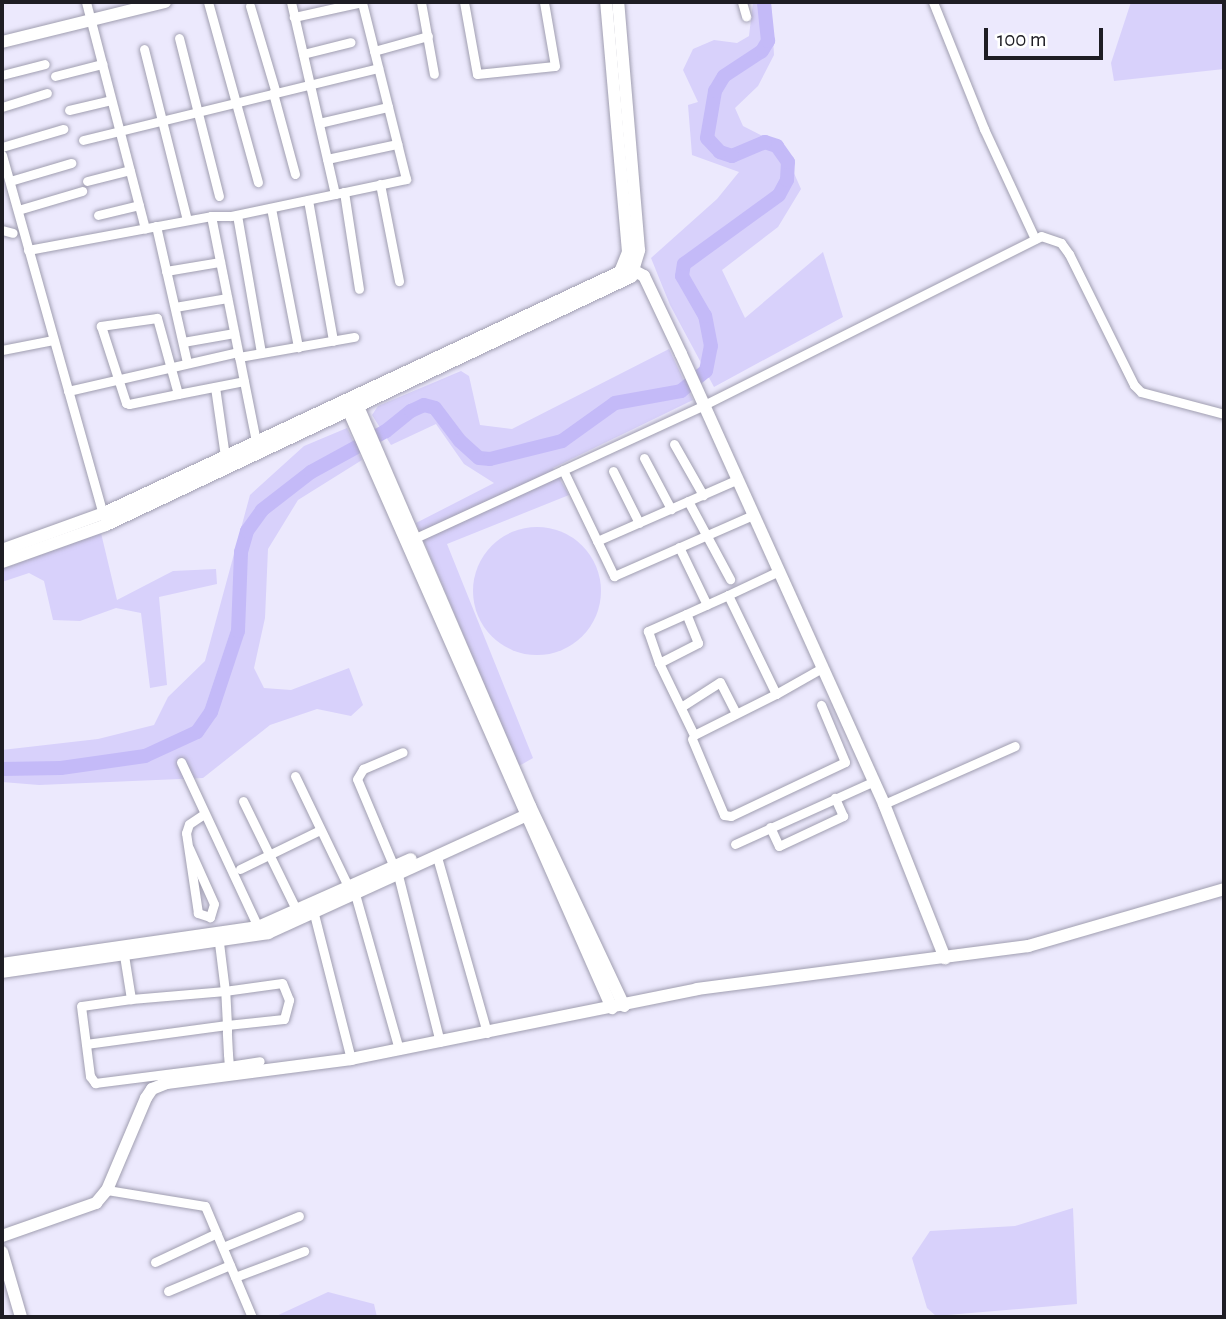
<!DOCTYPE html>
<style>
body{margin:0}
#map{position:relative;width:1226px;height:1319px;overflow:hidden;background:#ece9fd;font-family:"Alegreya Sans",sans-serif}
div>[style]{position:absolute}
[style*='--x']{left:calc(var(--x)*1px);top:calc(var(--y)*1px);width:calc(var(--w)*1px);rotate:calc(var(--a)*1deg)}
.green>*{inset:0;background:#d8d1fb}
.round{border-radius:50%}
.river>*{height:14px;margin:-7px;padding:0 7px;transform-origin:7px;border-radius:7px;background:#c4baf8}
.roads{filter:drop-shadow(0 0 2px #a09eb0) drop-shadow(0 0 2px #a09eb0)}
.street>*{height:9px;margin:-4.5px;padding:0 4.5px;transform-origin:4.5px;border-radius:4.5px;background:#fff}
.secondary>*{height:12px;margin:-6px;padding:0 6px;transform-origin:6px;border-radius:6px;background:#fff}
span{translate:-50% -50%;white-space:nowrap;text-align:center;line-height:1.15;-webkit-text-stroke:7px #fff;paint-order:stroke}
.frame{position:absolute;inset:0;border:4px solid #1e1d24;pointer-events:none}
.scale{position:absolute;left:984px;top:28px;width:119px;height:32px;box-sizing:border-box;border:4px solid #1e1d24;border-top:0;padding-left:9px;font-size:21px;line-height:24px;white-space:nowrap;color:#1e1d24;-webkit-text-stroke:5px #fff;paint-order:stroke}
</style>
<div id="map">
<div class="green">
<i style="clip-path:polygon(753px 2px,771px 2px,774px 55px,758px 86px,735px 108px,743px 126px,782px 146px,801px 189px,778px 227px,722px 270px,745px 318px,823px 252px,843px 317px,714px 387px,670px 305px,651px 258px,717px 199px,739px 172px,692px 155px,688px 105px,698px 102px,683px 70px,693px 49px,714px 40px,737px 43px,749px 36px)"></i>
<i style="clip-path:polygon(1131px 2px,1224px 2px,1224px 69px,1114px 81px,1111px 63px)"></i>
<i style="clip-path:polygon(669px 349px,693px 400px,553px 468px,569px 495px,447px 544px,533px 758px,519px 766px,416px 523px,494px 483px,464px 464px,436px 424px,391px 445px,372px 415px,378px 406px,461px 371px,469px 376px,480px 425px,512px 429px)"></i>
<i style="clip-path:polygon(347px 428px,362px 460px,298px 500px,268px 549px,265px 618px,254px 668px,264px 688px,291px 690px,349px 668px,363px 705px,351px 716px,317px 709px,270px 725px,203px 778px,39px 785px,2px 782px,2px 750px,98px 739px,154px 725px,168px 697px,205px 661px,250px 495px,304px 446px)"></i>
<i class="round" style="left:473px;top:527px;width:128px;height:128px"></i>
<i style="clip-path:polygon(101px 533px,117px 600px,173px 571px,216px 569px,217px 584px,159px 597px,167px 685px,150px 688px,141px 613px,116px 608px,80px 621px,53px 620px,44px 581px,29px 573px,2px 582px,2px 569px)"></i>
<i style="clip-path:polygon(1073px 1208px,1077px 1304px,936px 1316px,927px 1308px,912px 1258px,930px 1231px,1015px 1226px)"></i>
<i style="clip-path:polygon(328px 1292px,374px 1304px,377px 1317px,274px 1317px)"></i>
</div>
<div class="river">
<i style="--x:2;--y:769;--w:59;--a:-1"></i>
<i style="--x:61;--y:768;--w:85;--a:-8.1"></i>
<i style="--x:145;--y:756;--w:57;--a:-24.8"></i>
<i style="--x:197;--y:732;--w:24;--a:-55"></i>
<i style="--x:211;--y:712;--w:85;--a:-71.6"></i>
<i style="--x:238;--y:631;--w:79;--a:-87.8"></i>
<i style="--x:241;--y:552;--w:22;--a:-74"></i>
<i style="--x:247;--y:531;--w:26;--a:-54"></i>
<i style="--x:262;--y:510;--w:62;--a:-37.8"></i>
<i style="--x:311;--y:472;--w:85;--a:-28.7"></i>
<i style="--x:386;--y:431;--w:32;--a:-39"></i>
<i style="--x:411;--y:411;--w:14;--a:-25"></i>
<i style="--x:424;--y:405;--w:11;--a:15"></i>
<i style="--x:435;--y:408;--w:41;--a:52.9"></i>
<i style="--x:460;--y:441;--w:25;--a:42"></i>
<i style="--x:479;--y:458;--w:11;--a:5"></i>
<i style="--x:490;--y:459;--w:74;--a:-14"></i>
<i style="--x:562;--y:441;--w:65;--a:-35.6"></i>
<i style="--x:615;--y:403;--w:67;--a:-10.3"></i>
<i style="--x:681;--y:391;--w:32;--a:-39"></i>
<i style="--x:706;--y:371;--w:25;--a:-79"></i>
<i style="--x:711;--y:346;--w:31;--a:-101"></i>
<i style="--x:705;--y:316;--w:46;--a:-119.9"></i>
<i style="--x:682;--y:276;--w:12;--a:-81"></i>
<i style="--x:684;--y:264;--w:117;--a:-36"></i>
<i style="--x:779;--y:195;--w:17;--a:-62"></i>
<i style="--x:787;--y:180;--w:18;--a:-87"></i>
<i style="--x:788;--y:162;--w:19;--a:-125"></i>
<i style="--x:777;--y:146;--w:13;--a:-162"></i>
<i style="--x:765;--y:142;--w:36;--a:157"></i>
<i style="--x:732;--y:156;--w:13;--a:-162"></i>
<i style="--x:720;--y:152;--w:19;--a:-133"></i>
<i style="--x:707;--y:138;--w:48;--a:-80.3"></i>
<i style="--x:715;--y:91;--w:17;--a:-59"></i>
<i style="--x:724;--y:76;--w:45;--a:-33.3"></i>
<i style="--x:762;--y:51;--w:12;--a:-59"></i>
<i style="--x:768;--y:41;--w:39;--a:-96"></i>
</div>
<div class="roads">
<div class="street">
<i style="--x:86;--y:2;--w:234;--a:75.4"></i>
<i style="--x:208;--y:2;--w:187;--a:74.5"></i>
<i style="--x:291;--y:2;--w:197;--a:77.1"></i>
<i style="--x:421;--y:2;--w:73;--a:79.8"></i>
<i style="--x:464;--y:2;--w:73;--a:79.8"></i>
<i style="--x:477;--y:74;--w:78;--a:-5.9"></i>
<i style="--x:555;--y:66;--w:65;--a:-99.8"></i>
<i style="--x:742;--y:2;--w:15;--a:74"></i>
<i style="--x:933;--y:2;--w:137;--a:68.1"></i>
<i style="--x:984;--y:129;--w:121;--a:65.1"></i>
<i style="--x:250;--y:6;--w:91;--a:73.4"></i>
<i style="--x:179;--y:38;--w:163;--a:75.8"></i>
<i style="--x:144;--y:49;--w:176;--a:75.9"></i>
<i style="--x:374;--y:51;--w:56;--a:-15.5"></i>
<i style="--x:303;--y:54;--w:49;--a:-14"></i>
<i style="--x:2;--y:75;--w:44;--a:-14.3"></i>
<i style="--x:55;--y:76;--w:49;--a:-14.3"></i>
<i style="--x:273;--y:93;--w:84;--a:74.8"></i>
<i style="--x:2;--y:107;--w:47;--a:-17.3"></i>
<i style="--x:69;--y:110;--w:43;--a:-13.4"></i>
<i style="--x:319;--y:123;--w:71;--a:-13.1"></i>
<i style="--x:83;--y:140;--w:304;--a:-13.7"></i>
<i style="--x:2;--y:147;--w:64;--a:-16.4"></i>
<i style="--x:2;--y:155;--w:376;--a:74.3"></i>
<i style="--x:327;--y:159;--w:72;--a:-12.1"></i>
<i style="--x:10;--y:181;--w:64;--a:-16.4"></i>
<i style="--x:87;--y:181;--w:44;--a:-14.3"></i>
<i style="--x:380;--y:184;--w:99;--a:78.9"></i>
<i style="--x:344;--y:192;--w:98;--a:81.2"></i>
<i style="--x:308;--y:200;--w:143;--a:79.9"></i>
<i style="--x:271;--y:208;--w:142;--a:79"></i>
<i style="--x:18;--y:210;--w:67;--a:-16.5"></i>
<i style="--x:98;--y:215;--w:42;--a:-13.7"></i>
<i style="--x:237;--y:215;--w:140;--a:80.1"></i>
<i style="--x:211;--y:216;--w:230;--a:78.7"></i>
<i style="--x:156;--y:226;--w:140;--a:77.2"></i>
<i style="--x:2;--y:230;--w:11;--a:15"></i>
<i style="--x:28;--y:250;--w:186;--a:-10.5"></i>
<i style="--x:211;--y:216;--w:20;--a:0"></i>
<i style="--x:231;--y:216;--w:179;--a:-11.9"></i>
<i style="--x:406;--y:179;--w:182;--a:-104"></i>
<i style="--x:362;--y:2;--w:70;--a:167.6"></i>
<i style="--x:166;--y:271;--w:55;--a:-9.5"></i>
<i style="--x:175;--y:307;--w:53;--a:-9.8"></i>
<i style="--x:183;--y:342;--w:52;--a:-10"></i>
<i style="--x:2;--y:350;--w:52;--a:-11.1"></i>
<i style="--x:239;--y:357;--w:117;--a:-9.9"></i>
<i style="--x:215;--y:387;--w:70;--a:81.8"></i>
<i style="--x:68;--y:391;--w:174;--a:-12.9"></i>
<i style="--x:178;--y:394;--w:79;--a:-105.4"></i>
<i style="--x:157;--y:318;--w:57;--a:171.9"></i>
<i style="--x:101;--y:326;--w:81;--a:72"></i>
<i style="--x:126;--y:403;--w:3;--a:18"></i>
<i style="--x:129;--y:404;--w:50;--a:-11.5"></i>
<i style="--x:178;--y:394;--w:67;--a:-11.1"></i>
<i style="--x:674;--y:444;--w:59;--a:60.4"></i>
<i style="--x:644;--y:458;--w:58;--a:62.1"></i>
<i style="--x:563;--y:470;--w:118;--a:64.3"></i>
<i style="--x:614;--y:576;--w:152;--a:-23.7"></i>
<i style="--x:613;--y:471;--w:58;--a:63.4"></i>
<i style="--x:688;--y:501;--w:89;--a:61.7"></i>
<i style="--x:411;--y:540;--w:323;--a:-24.7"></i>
<i style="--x:704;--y:405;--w:377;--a:-26.6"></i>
<i style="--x:1041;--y:236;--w:21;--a:19"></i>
<i style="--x:1061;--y:243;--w:14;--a:54"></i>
<i style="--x:1069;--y:254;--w:146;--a:63.6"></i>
<i style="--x:1134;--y:385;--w:10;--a:45"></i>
<i style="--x:1141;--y:392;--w:86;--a:14.8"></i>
<i style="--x:597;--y:541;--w:154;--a:-23.7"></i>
<i style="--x:679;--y:547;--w:64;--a:64.2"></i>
<i style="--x:686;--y:614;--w:46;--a:-24.3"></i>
<i style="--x:659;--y:663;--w:44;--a:-27.1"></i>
<i style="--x:698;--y:643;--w:31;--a:-112"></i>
<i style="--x:686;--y:614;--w:42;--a:155.9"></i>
<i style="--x:648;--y:631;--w:34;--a:71"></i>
<i style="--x:659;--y:663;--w:80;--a:64.1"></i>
<i style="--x:694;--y:735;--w:92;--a:-26.6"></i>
<i style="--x:776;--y:694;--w:110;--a:-115.9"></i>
<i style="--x:728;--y:595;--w:56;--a:-25.2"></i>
<i style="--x:776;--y:694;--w:53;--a:-29.5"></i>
<i style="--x:681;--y:707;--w:46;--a:-32.7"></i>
<i style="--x:720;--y:682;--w:34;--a:63"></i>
<i style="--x:692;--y:739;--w:82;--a:67.2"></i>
<i style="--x:724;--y:815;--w:7;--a:8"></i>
<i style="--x:731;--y:816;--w:126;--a:-25.3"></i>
<i style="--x:845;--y:762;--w:62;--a:-112.8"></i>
<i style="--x:181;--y:762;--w:182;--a:65"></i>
<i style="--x:295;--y:776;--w:124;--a:64.3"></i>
<i style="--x:243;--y:801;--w:123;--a:63.9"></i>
<i style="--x:884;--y:804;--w:143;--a:-23.9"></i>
<i style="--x:770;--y:827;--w:21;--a:65"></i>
<i style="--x:779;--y:846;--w:71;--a:-25.1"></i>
<i style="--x:843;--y:816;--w:20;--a:-114"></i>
<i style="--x:735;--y:844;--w:150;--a:-24.3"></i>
<i style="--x:189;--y:848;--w:61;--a:65.9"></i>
<i style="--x:214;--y:904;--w:14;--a:107"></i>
<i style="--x:210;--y:917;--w:13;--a:-162"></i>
<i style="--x:198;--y:913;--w:81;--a:-98.5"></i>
<i style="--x:186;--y:833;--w:9;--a:-72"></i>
<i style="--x:189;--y:824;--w:18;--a:-34"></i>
<i style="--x:437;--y:857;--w:183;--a:74.1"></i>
<i style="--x:394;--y:867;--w:95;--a:-112.8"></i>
<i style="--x:357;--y:779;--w:12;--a:-59"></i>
<i style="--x:363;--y:769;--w:43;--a:-23"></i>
<i style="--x:240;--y:869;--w:89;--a:-26"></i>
<i style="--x:398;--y:875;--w:172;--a:75.9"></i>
<i style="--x:355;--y:894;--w:162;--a:74.2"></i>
<i style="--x:314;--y:914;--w:150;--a:75.7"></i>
<i style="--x:123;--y:949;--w:51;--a:80.9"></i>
<i style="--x:86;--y:1044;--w:142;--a:-7.7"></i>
<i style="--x:227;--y:1025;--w:57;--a:-6"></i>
<i style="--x:284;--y:1019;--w:20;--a:-75"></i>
<i style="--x:289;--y:1000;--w:18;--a:-112"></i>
<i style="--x:282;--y:983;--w:58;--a:172"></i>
<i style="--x:225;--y:991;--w:94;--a:175.1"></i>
<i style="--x:131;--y:999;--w:50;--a:172"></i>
<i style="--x:81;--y:1006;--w:71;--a:82.7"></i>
<i style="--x:90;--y:1076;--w:9;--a:54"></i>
<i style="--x:95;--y:1083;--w:135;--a:-7.2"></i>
<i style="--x:229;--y:1066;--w:12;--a:-95"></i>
<i style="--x:228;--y:1054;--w:22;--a:-93"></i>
<i style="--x:227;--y:1032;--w:7;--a:-90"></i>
<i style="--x:227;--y:1025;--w:34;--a:-93"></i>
<i style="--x:225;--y:991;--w:56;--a:-97.1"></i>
<i style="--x:229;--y:1066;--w:31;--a:-9"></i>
<i style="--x:107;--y:1190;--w:99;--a:9.3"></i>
<i style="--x:205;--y:1206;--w:121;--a:67.1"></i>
<i style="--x:223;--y:1247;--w:82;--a:-22.2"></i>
<i style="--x:155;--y:1262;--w:68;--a:-25.1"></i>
<i style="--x:235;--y:1277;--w:74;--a:-20.6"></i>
<i style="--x:168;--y:1291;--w:67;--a:-22.8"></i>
</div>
<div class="secondary">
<i style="--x:2;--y:42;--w:168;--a:-13.8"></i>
<i style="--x:629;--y:268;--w:17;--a:28"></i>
<i style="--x:644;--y:276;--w:86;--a:64.6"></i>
<i style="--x:681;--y:354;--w:494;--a:65.7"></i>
<i style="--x:884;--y:804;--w:166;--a:68.4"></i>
<i style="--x:356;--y:402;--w:440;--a:66.7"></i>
<i style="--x:530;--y:806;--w:221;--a:64.8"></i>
<i style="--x:347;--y:407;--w:657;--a:66.21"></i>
<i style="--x:2;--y:550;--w:109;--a:-19.9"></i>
<i style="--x:104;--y:513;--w:570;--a:-25.04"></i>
<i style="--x:620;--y:272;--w:22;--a:-68"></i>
<i style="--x:628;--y:252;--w:251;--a:-95"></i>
<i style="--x:2;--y:562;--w:110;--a:-19.6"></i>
<i style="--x:106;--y:525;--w:581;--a:-25.29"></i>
<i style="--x:631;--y:277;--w:28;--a:-73"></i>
<i style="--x:639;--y:250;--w:249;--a:-94.8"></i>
<i style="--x:2;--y:964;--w:259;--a:-8.2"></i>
<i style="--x:258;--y:927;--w:167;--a:-24"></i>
<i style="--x:2;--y:972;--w:269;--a:-8.3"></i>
<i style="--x:268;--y:933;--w:287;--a:-24.5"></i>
<i style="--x:2;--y:1236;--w:100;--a:-19.3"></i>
<i style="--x:96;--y:1203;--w:17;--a:-50"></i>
<i style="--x:107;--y:1190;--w:100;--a:-67"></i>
<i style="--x:146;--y:1098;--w:11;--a:-56"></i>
<i style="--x:152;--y:1089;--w:16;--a:-22"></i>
<i style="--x:167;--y:1083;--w:186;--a:-7.4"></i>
<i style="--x:351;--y:1059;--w:353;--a:-11.4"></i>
<i style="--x:697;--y:989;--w:334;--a:-7.4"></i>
<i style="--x:1028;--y:946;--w:204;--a:-16.2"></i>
<i style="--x:2;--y:1252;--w:68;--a:73.7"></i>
</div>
</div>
<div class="frame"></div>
<div class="scale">100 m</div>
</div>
